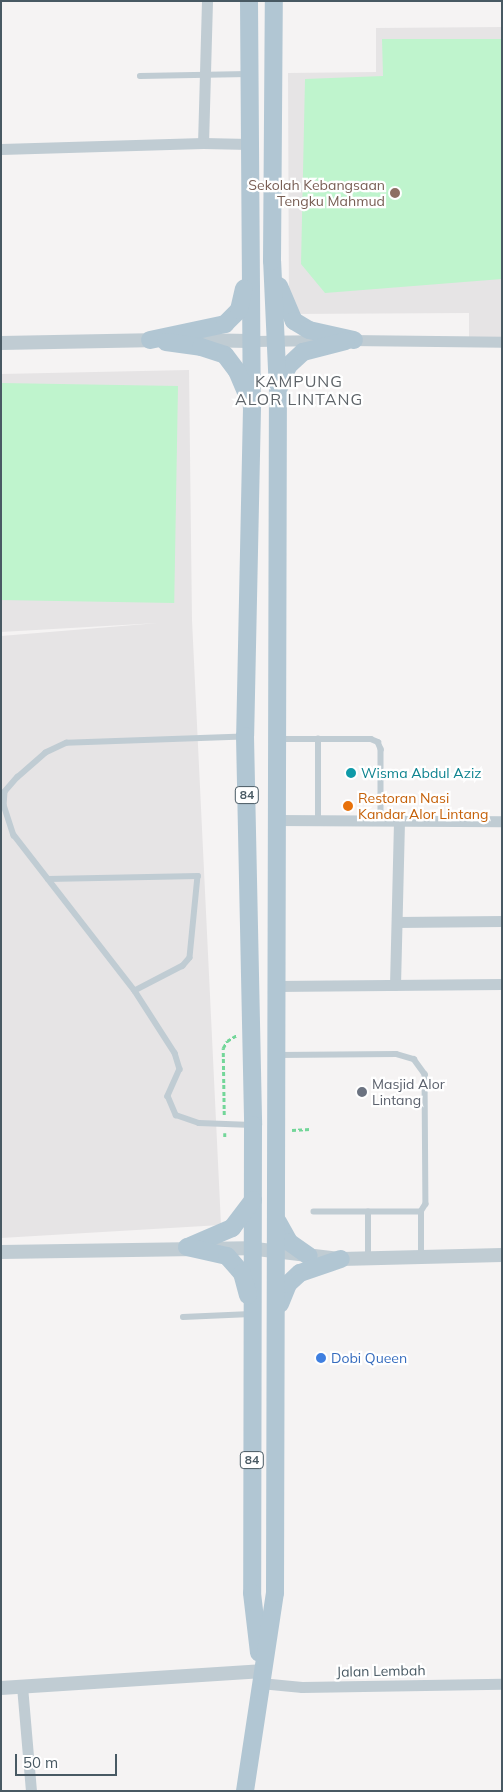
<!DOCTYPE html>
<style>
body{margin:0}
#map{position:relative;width:503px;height:1792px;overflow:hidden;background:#f5f3f3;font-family:Mulish,sans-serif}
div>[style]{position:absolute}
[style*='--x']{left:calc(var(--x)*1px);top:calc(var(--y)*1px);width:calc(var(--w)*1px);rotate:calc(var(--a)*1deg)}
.education>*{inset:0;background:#e6e4e5}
.green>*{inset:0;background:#bff4cd;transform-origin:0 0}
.path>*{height:2.5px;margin-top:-1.25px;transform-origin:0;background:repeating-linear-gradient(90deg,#73d699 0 4px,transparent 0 6.5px)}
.service>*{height:5.5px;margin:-2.75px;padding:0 2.75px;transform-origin:2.75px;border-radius:2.75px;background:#c0ccd3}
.minor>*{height:11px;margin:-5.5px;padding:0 5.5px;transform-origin:5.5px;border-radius:5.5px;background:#c0ccd3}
.tertiary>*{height:14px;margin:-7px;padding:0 7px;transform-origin:7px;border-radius:7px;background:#c0ccd3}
.primary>*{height:18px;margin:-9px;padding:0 9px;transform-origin:9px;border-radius:9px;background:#b1c6d3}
.dots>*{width:14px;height:14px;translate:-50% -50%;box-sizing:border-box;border:2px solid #fff;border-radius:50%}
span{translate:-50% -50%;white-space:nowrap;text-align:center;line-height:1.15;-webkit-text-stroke:4.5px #fff;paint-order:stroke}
.shield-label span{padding:1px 4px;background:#fff;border:1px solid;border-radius:4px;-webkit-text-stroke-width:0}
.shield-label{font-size:12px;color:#485963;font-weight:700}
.education-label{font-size:14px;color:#785e54}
.right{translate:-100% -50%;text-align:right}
.culture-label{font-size:14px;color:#0d838f}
.left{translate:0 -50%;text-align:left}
.food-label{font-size:14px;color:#c56008}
.worship-label{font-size:14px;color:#5b616d}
.shop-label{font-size:14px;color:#366cbe}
.street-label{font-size:14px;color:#485963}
.quarter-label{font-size:16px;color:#5e6469;letter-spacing:1px}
.frame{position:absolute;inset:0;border:2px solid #485963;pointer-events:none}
.scale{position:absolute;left:15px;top:1754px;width:102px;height:22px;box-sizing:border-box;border:2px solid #485963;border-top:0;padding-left:6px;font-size:15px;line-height:18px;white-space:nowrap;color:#485963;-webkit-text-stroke:4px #fff;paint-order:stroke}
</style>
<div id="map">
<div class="education">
<i style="clip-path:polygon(502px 27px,502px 337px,469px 337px,469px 313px,289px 314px,288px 73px,376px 72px,376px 28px)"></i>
<i style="clip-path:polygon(189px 370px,192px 620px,221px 1225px,1px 1238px,1px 636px,158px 623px,1px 632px,1px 374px)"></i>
</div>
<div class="green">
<i style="clip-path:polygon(382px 39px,502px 39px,502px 279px,325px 293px,301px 264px,305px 79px,383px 76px)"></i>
<i style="left:178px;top:386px;width:217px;height:177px;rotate:91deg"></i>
</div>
<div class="path">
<i style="--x:224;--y:1115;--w:67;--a:-90.9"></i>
<i style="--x:223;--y:1048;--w:8;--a:-60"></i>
<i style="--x:227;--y:1041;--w:12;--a:-31"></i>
<i style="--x:292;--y:1130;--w:18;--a:-3"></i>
<i style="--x:225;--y:1133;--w:6;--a:90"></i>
</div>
<div class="service">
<i style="--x:140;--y:76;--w:108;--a:-1.1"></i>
<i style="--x:243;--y:737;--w:176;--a:178"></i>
<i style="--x:67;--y:743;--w:23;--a:155"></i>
<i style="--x:46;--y:753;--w:37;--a:139"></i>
<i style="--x:18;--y:777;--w:20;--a:131"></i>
<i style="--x:5;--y:792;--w:13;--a:94"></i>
<i style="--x:4;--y:805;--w:32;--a:72"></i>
<i style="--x:14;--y:835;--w:197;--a:52.2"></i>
<i style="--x:135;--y:991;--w:74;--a:57.2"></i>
<i style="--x:175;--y:1053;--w:17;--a:73"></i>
<i style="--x:180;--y:1069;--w:30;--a:114"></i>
<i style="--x:168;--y:1096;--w:21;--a:67"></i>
<i style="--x:176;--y:1115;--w:24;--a:19"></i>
<i style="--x:199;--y:1123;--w:53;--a:2.2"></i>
<i style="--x:280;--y:739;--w:91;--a:0"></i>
<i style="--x:371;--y:739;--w:8;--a:23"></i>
<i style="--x:378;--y:742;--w:8;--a:67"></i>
<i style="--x:381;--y:749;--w:71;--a:90"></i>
<i style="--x:318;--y:820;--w:81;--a:-90"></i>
<i style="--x:48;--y:879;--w:150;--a:-1.1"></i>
<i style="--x:198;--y:876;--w:82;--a:95.6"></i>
<i style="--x:190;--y:958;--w:11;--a:131"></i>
<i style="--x:183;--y:966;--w:54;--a:152.5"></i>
<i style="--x:278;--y:1055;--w:118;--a:-0.5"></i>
<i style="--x:396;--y:1054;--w:19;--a:16"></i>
<i style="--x:414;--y:1059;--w:19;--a:54"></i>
<i style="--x:425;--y:1074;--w:130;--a:89.6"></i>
<i style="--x:426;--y:1204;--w:9;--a:122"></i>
<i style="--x:421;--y:1212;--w:107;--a:180"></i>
<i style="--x:421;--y:1257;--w:45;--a:-90"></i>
<i style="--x:368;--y:1259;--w:47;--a:-90"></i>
<i style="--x:183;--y:1317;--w:68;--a:-2.5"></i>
</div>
<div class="minor">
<i style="--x:207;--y:1;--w:142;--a:91.6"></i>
<i style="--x:203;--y:143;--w:46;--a:1.2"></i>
<i style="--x:1;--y:149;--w:202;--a:-1.7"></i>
<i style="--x:349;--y:340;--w:153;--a:0.7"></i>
<i style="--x:250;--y:341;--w:78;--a:-0.7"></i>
<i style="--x:275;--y:820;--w:227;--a:0.3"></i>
<i style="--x:397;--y:922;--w:105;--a:-0.5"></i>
<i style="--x:395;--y:985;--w:165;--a:-88.6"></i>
<i style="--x:275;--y:986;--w:227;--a:-0.5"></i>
<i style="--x:260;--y:1683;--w:42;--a:5.4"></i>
<i style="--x:302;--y:1687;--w:200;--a:-0.9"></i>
<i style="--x:22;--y:1686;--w:105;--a:85.1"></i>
</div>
<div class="tertiary">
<i style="--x:192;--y:340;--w:58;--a:1"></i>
<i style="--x:1;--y:343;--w:159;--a:-1.1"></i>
<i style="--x:1;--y:1252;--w:246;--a:-0.9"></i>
<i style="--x:247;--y:1248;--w:95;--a:6.7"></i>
<i style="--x:341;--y:1259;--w:161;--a:-1.4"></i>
<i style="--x:1;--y:1688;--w:262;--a:-3.7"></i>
</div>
<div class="primary">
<i style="--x:249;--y:1;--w:407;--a:89.6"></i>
<i style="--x:252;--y:408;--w:328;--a:91.2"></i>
<i style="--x:245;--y:736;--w:389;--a:88.8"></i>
<i style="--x:253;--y:1125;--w:468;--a:90.1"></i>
<i style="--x:252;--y:1593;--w:60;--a:83.3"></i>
<i style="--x:279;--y:286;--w:38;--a:67"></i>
<i style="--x:294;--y:321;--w:17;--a:31"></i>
<i style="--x:309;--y:330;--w:46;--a:12.5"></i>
<i style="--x:150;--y:340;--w:77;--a:-12"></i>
<i style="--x:225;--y:324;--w:20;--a:-45"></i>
<i style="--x:239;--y:310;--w:22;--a:-77"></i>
<i style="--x:166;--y:342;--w:35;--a:8"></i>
<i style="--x:201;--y:347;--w:25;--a:18"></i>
<i style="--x:225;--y:355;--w:20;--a:53"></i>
<i style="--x:237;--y:371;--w:25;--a:67"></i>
<i style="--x:280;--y:386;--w:22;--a:-68"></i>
<i style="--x:288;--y:366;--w:21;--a:-43"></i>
<i style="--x:303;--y:352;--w:44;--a:-14.3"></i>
<i style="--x:278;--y:1222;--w:23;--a:61"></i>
<i style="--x:289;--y:1242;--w:24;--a:35"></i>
<i style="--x:190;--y:1246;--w:46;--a:-23.2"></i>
<i style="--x:232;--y:1228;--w:35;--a:-53"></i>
<i style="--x:187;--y:1247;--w:41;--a:12.7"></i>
<i style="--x:227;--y:1256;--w:23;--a:49"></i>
<i style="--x:242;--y:1273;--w:23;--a:75"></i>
<i style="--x:280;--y:1304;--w:22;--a:-68"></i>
<i style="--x:288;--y:1284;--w:16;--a:-43"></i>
<i style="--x:300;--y:1273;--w:43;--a:-18.9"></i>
<i style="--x:245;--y:1791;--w:200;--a:-81.4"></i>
<i style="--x:275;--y:1593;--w:1202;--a:-89.86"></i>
<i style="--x:278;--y:391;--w:130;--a:-92.6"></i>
<i style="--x:272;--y:261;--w:260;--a:-89.6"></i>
</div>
<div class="dots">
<i style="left:395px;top:193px;background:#8d6e63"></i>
<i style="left:351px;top:773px;background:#0f9aa8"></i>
<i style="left:348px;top:806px;background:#e8710a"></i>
<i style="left:362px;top:1092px;background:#6b7280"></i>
<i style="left:321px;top:1358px;background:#3f7fe0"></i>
</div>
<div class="shield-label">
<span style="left:247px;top:795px">84</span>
<span style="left:252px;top:1460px">84</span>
</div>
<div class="education-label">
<span class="right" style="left:385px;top:193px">Sekolah Kebangsaan<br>Tengku Mahmud</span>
</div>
<div class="culture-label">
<span class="left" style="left:361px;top:773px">Wisma Abdul Aziz</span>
</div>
<div class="food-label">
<span class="left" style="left:358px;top:806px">Restoran Nasi<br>Kandar Alor Lintang</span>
</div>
<div class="worship-label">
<span class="left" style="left:372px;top:1092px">Masjid Alor<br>Lintang</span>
</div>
<div class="shop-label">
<span class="left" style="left:331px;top:1358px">Dobi Queen</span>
</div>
<div class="street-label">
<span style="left:381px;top:1671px;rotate:-1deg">Jalan Lembah</span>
</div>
<div class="quarter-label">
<span style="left:299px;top:390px">KAMPUNG<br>ALOR LINTANG</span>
</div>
<div class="frame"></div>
<div class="scale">50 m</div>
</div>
